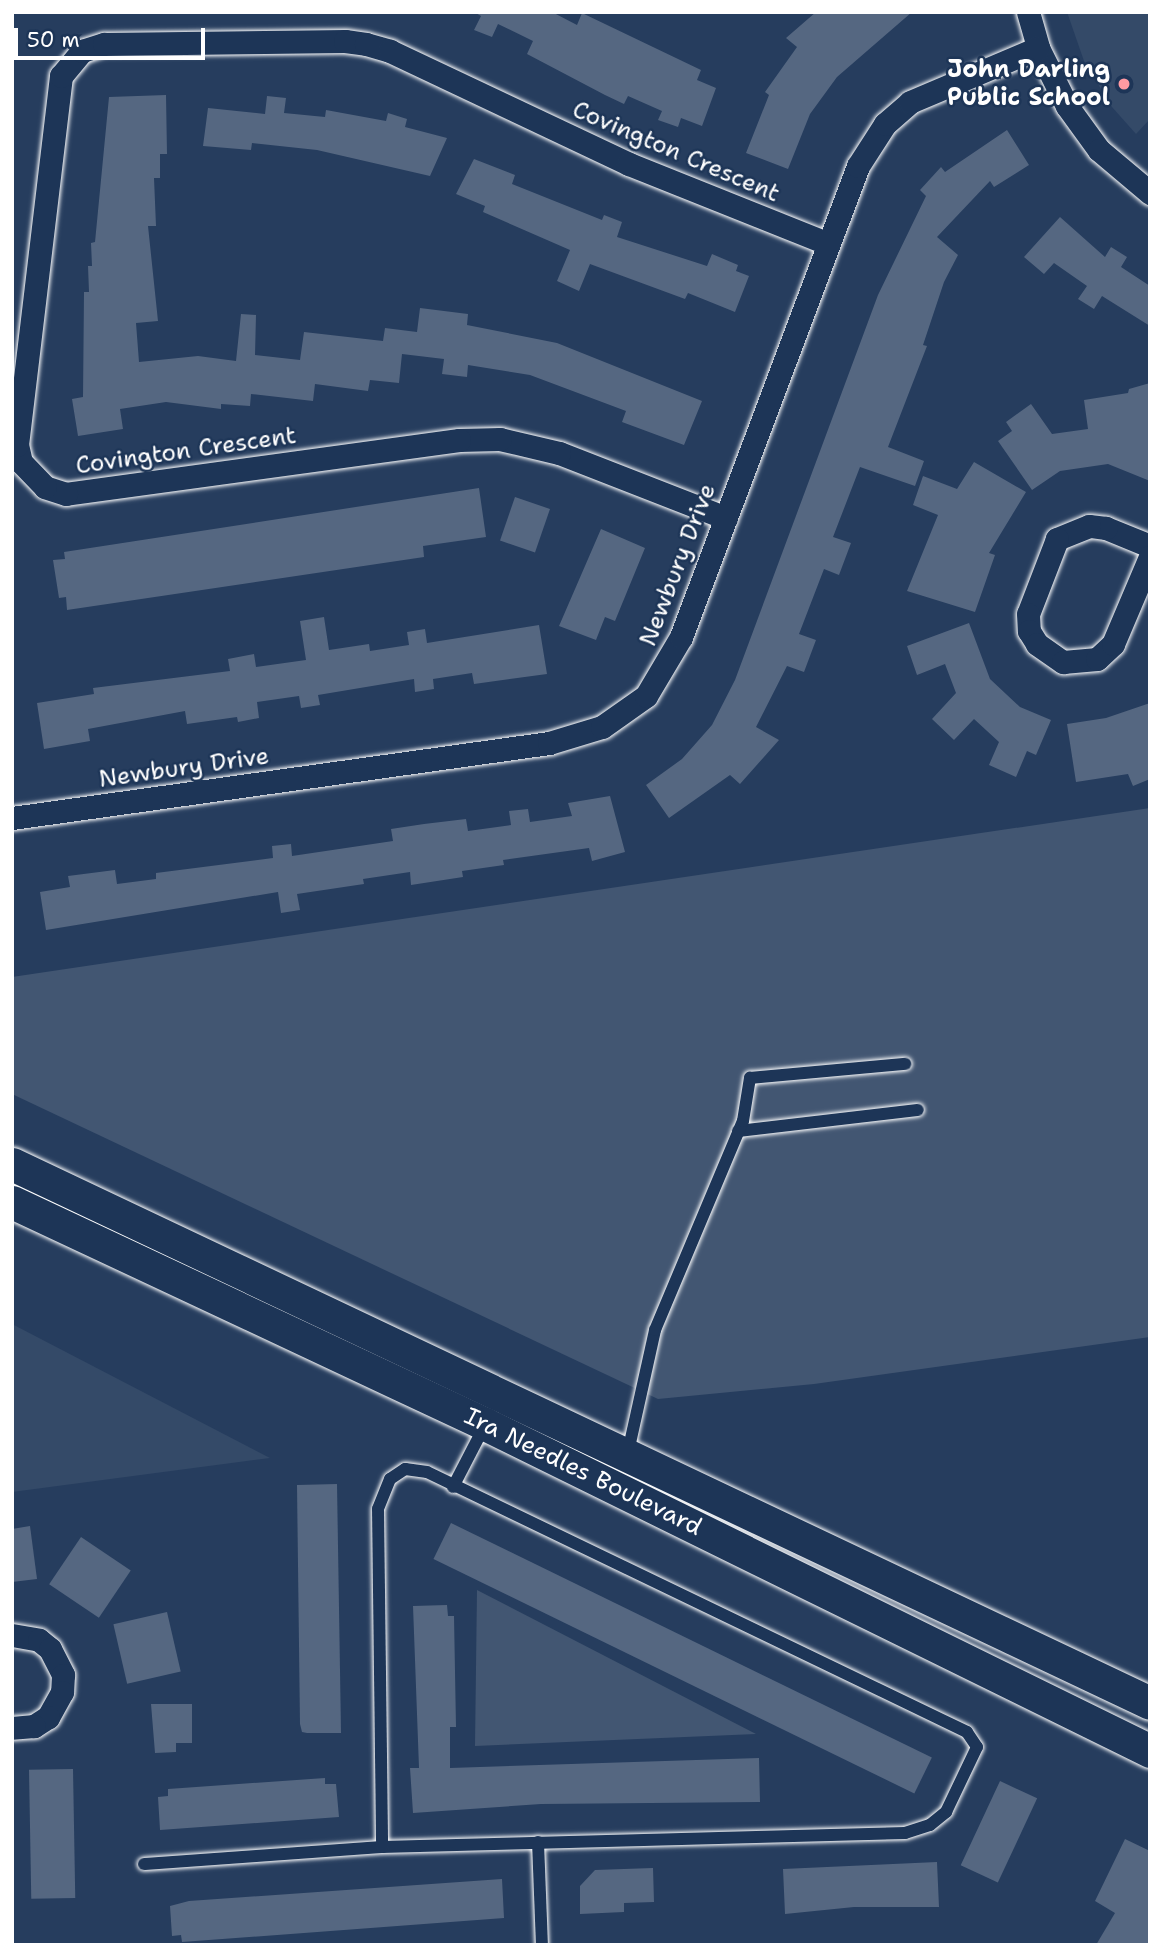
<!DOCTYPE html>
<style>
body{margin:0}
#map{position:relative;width:1162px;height:1957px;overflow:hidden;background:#263d5e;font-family:"Shantell Sans",sans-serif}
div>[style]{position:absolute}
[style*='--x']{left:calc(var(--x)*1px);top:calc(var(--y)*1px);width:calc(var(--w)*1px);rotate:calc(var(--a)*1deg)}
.built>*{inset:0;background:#344a68}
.green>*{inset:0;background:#425672}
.building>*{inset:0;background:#556781;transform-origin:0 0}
.roads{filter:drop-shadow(0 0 2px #fff) drop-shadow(0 0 2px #fff)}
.service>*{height:12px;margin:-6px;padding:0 6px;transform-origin:6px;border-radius:6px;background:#1d3557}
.minor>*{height:23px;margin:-11.5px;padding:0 11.5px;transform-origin:11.5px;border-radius:11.5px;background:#1d3557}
.secondary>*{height:33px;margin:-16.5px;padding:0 16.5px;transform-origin:16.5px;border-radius:16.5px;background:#1d3557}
.dots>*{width:19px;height:19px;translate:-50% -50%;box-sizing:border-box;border:4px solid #1d3557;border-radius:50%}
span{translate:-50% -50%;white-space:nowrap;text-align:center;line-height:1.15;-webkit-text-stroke:5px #1d3557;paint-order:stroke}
.poi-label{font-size:24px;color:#fff;font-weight:700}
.right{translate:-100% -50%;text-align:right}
.street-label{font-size:24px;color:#fff}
.frame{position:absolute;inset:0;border:14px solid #fff;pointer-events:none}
.scale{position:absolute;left:14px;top:28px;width:191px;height:32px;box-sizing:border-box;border:4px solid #fff;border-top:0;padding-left:9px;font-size:21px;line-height:24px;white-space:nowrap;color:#fff;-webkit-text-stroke:5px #1d3557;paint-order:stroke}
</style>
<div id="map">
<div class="built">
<i style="clip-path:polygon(1067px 12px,1150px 12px,1150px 119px,1136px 134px,1112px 107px,1084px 61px)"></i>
<i style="clip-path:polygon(12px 1324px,270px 1458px,12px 1492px)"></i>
</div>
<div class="green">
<i style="clip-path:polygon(1150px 808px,1150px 1337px,814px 1384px,658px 1399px,12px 1094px,12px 977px)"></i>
<i style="clip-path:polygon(477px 1590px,756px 1734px,475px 1746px)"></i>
</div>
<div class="building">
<i style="clip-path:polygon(474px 12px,552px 12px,577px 25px,582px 13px,701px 70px,697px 80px,716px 88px,702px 126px,681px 118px,678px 127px,658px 120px,662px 111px,628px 96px,624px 104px,605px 95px,527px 54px,533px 41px,498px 24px,492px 37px,474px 30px,481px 16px)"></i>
<i style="clip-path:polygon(816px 12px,912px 12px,837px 77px,810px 114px,788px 169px,746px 153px,769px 95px,765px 92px,797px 47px,786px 38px)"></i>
<i style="clip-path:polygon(166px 95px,167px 154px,160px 154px,160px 178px,154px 178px,156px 226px,148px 226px,158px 321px,136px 323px,139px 362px,198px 356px,236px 361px,241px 314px,256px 315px,255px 355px,300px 360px,304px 332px,383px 341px,385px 328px,417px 332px,420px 308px,468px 314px,467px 325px,557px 343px,702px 401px,684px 445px,622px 422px,626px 411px,530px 375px,468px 365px,467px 377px,442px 374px,444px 359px,402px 354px,399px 383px,370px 380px,368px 391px,315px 384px,313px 401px,251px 394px,250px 406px,221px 404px,221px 409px,166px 402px,120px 409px,123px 429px,78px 436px,72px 399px,83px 397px,84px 292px,89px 292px,88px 266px,92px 266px,91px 243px,95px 242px,109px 97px)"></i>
<i style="clip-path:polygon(267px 96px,286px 98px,284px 113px,325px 117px,326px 110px,386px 121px,388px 113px,407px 119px,405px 127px,447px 138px,430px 176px,317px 150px,252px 143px,251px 150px,203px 146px,208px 108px,265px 114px)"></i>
<i style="clip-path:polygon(1007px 130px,1029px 165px,994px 187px,990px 181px,937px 237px,958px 255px,944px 282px,923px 345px,927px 346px,888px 447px,924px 461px,915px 486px,860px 467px,833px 537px,851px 543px,839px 575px,824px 569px,799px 634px,816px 640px,804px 672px,787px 666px,756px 727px,779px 740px,740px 784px,730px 775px,669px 818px,646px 785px,682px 759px,712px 725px,735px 680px,878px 295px,926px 196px,920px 190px,941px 167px,945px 172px)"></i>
<i style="clip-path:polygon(474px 159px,515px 175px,512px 184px,602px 220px,604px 215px,622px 222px,617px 237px,707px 266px,712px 254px,738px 265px,736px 271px,749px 276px,735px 312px,688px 293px,685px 299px,590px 264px,579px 291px,557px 281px,570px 250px,483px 212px,485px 206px,456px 194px)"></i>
<i style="clip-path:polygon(1060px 217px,1105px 257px,1111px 247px,1127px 257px,1121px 267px,1150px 286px,1150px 326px,1102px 296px,1094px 309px,1078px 299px,1087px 286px,1054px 263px,1044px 274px,1024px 257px)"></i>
<i style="clip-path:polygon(1150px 383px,1150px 481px,1108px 464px,1060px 471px,1032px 490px,998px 441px,1012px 431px,1006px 422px,1031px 404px,1052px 434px,1088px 429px,1084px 400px,1128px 393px,1129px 389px)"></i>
<i style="clip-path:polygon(974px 462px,1026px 492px,989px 553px,995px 555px,975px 612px,907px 591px,938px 515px,913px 505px,923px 476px,957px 489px)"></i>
<i style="clip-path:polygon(479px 488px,486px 537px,423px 546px,424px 557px,67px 610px,66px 597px,59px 598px,53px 560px,65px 559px,64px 552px)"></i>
<i style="left:515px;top:497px;width:37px;height:46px;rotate:19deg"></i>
<i style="clip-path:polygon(601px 529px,645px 548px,615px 621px,605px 617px,596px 640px,559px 626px)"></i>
<i style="clip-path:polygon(324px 617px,329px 650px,369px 644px,370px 651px,409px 645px,407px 632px,425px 629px,427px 643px,539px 625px,547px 674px,474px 684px,472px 673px,433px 679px,434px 689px,415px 692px,414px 679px,318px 695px,320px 705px,301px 708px,299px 696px,257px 702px,259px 718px,238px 722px,237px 717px,187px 724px,185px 711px,88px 729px,90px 741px,44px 749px,37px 703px,94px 694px,93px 688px,230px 671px,228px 659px,254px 654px,256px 667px,306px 660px,300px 621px)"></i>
<i style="clip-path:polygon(969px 623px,990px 679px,1020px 707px,1051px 720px,1036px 755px,1027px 751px,1016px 777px,989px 765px,999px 742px,974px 719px,954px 740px,932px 719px,956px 693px,945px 664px,917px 675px,907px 646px)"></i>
<i style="clip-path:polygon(1150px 703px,1150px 779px,1133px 786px,1128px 774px,1076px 782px,1067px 724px,1106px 718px)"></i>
<i style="clip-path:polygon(610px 796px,625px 852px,592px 861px,589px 848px,503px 860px,504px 865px,462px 871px,463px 877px,411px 885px,410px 872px,363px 879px,364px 884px,297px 894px,300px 910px,281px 913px,278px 892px,46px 930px,40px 892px,70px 887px,68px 876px,115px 870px,117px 884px,156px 879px,156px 873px,273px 858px,272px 846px,291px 844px,292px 856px,393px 841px,391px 829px,424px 824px,466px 819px,468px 831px,511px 825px,509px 811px,528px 809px,530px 822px,572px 816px,568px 803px)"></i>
<i style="clip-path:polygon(337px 1484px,341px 1733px,307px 1733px,302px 1732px,300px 1724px,297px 1485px)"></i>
<i style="left:451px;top:1523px;width:535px;height:40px;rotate:26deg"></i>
<i style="clip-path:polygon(30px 1526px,37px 1579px,12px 1582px,12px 1529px)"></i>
<i style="left:81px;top:1537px;width:60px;height:57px;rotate:34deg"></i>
<i style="clip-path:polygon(447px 1605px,448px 1616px,454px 1616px,456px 1727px,450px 1727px,450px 1768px,759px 1758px,760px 1802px,541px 1804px,413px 1813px,410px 1768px,419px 1768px,413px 1606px)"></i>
<i style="left:167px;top:1612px;width:61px;height:55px;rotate:77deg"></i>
<i style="clip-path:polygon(151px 1704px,192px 1704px,192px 1743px,176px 1743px,176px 1752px,155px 1753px)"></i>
<i style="left:73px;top:1769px;width:129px;height:44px;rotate:89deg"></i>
<i style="clip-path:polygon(325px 1778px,325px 1784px,336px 1784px,339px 1817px,160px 1830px,158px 1797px,168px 1796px,168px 1789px)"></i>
<i style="left:1000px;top:1781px;width:41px;height:93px;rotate:25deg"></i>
<i style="clip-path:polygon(1125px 1839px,1150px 1851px,1150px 1945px,1096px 1945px,1115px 1913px,1095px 1901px)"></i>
<i style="clip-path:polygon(937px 1862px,939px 1907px,854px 1907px,785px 1914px,783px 1869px)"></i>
<i style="clip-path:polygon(653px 1868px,654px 1902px,624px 1903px,624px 1912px,580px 1914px,580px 1886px,595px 1870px)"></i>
<i style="clip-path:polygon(502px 1879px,504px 1918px,182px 1942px,181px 1935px,172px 1936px,170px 1906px,189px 1901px)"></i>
</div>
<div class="roads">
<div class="service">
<i style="--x:738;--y:1131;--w:181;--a:-6.7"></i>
<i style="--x:628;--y:1452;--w:125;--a:-77.5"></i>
<i style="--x:655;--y:1330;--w:227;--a:-67.2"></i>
<i style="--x:743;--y:1121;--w:44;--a:-80.8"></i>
<i style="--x:750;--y:1078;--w:156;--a:-5.2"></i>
<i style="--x:453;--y:1487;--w:70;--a:-62.7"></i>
<i style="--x:538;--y:1842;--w:103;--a:87.8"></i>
<i style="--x:144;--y:1864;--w:239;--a:-4.1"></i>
<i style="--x:382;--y:1847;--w:523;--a:-1.53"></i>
<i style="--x:905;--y:1833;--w:26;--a:-18"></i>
<i style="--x:930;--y:1825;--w:21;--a:-39"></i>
<i style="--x:946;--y:1812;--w:72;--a:-64.5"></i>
<i style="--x:977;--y:1747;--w:18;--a:-124"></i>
<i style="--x:967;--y:1732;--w:599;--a:-154.29"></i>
<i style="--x:427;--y:1472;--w:22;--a:-172"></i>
<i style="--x:405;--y:1469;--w:18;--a:146"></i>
<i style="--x:390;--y:1479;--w:32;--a:112"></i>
<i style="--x:378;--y:1509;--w:338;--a:89.3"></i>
</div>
<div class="minor">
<i style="--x:1028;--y:12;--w:37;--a:74"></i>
<i style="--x:1038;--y:48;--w:65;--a:63.4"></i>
<i style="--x:1067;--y:106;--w:54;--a:54"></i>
<i style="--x:1099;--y:150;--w:67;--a:40.1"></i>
<i style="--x:726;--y:518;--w:179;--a:-158.7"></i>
<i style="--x:559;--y:453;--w:61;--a:-166.7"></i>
<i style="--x:500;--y:439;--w:41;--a:178.6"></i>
<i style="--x:459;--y:440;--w:397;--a:172.2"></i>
<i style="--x:66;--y:494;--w:22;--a:-162"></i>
<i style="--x:45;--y:487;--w:35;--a:-134"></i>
<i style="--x:21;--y:462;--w:17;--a:-103"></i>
<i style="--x:17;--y:445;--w:372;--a:-83.2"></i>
<i style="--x:61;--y:76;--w:33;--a:-50"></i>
<i style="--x:82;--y:51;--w:23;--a:-18"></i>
<i style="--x:104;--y:44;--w:241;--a:-0.7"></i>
<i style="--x:345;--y:41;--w:21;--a:8"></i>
<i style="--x:366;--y:44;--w:25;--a:16"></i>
<i style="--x:390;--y:51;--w:264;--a:25.3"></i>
<i style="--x:629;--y:164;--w:213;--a:21.8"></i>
<i style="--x:1150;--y:546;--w:48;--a:-157.8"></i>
<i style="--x:1106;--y:528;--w:17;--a:-173"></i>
<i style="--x:1089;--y:526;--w:35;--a:158"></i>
<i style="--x:1057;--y:539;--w:80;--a:111.1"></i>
<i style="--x:1028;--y:614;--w:17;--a:87"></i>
<i style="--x:1029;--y:631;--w:15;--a:58"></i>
<i style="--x:1037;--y:644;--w:32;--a:35"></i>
<i style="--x:1063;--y:662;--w:34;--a:-5"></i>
<i style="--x:1097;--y:659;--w:22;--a:-43"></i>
<i style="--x:1113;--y:644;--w:95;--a:-67"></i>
<i style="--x:12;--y:818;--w:542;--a:-7.95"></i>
<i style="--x:549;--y:743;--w:55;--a:-16.8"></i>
<i style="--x:602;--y:727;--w:54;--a:-35.2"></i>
<i style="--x:646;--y:696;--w:69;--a:-59.3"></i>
<i style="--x:681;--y:637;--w:503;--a:-69.4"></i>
<i style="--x:858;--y:166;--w:50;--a:-57.3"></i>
<i style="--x:885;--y:124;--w:33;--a:-41"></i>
<i style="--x:910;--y:102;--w:139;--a:-22.9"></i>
<i style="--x:12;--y:1635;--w:27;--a:10"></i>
<i style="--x:39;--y:1640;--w:14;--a:39"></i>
<i style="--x:50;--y:1649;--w:29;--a:63"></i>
<i style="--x:63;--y:1675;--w:17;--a:93"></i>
<i style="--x:62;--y:1692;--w:29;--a:119"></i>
<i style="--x:48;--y:1717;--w:17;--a:147"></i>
<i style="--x:34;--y:1726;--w:22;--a:175"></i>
</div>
<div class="secondary">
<i style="--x:12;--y:1164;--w:1259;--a:25.34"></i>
<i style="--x:12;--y:1202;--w:523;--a:25.14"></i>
<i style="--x:485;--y:1424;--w:741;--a:26.18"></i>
</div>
</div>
<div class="dots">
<i style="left:1124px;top:84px;background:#ff9aa2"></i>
</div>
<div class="poi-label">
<span class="right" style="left:1110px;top:84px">John Darling<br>Public School</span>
</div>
<div class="street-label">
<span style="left:676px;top:152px;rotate:23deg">Covington Crescent</span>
<span style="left:186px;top:451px;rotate:-8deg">Covington Crescent</span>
<span style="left:678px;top:565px;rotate:-69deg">Newbury Drive</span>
<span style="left:184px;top:768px;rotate:-8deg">Newbury Drive</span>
<span style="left:583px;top:1472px;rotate:26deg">Ira Needles Boulevard</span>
</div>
<div class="frame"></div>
<div class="scale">50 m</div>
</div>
